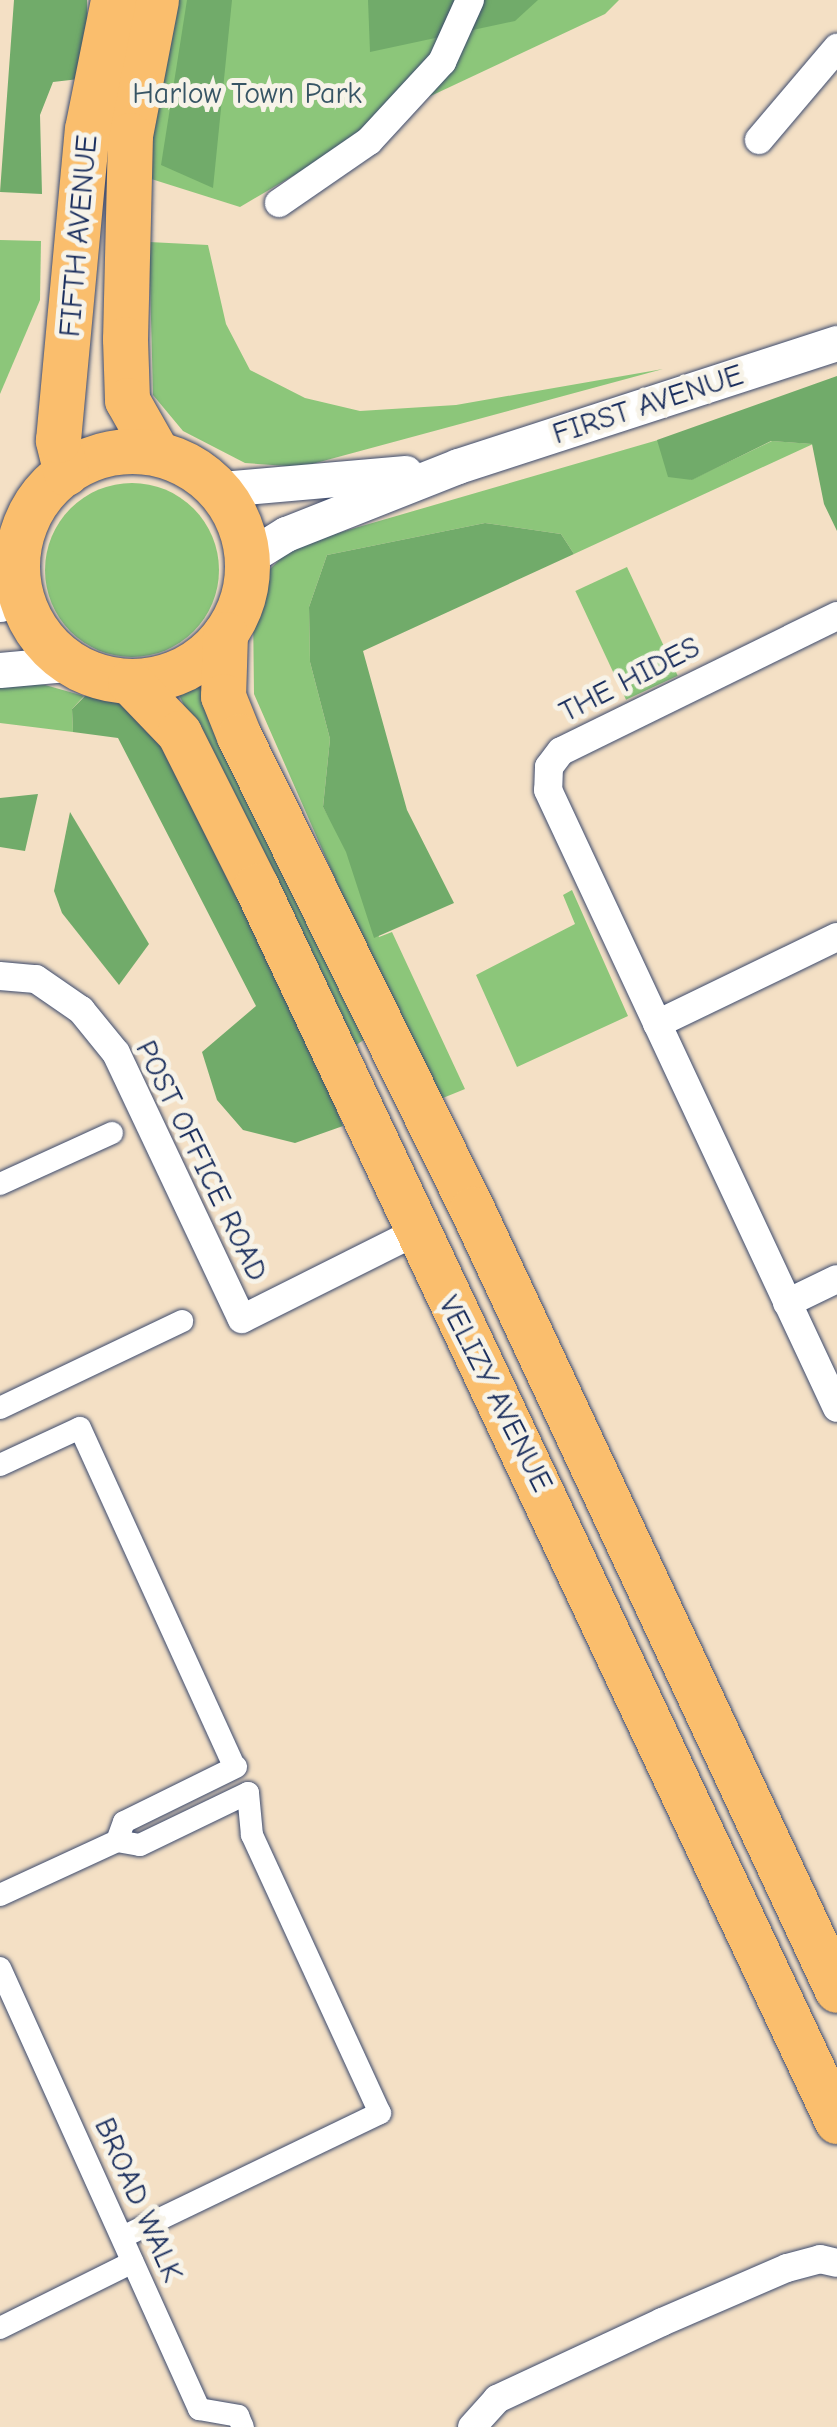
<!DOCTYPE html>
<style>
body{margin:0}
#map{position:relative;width:837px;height:2427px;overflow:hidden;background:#f4e0c5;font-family:"Comic Neue",sans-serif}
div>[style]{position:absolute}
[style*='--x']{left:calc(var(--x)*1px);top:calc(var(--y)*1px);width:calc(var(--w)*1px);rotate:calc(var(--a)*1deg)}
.green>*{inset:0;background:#8cc67a;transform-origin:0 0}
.round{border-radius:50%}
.forest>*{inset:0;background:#71ab6a}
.roads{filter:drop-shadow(0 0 2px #3c4a6d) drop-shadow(0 0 2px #3c4a6d)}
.pedestrian>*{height:22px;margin:-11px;padding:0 11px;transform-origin:11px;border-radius:11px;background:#fff}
.minor>*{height:28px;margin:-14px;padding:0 14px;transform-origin:14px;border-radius:14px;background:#fff}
.tertiary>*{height:35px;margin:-17.5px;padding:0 17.5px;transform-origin:17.5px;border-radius:17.5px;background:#fff}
.primary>*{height:45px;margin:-22.5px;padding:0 22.5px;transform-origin:22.5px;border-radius:22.5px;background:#fabe6d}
.primary>.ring{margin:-22.5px;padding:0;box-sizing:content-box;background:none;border:45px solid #fabe6d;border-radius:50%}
span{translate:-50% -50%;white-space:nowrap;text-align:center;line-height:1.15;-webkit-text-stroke:10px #f7f3e8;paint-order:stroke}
.park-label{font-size:30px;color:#375565}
.street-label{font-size:30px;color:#1b2f5e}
</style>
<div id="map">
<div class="green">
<i style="clip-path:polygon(162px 0,619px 0,605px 14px,420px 101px,240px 207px,145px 177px)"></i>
<i style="clip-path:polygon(0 240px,41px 241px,40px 300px,0 394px)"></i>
<i style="clip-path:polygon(149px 242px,208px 245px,226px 324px,250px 370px,305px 398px,360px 411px,456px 405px,663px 369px,301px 467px,245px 463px,183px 431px,153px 395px)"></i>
<i style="clip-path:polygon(658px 440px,691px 480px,772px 441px,813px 444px,574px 554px,561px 534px,485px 523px,327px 555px,309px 607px,310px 662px,330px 739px,323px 807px,348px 851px,379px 937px,392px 932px,465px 1089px,433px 1102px,254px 694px,253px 611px,267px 572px,293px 546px)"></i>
<i class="round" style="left:45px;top:483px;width:174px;height:174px"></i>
<i style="left:627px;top:567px;width:120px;height:57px;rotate:65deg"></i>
<i style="clip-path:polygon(214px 678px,365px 1039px,352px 1048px,178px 693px)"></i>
<i style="clip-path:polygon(24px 679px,84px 696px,72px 709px,73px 732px,0 723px,0 684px)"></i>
<i style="clip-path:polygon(572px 890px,628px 1016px,517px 1067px,476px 975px,575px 924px,563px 895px)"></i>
</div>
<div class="forest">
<i style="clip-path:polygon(14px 0,87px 0,88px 58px,79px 79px,53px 82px,40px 115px,42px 194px,0 192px)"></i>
<i style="clip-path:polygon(187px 0,232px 0,213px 188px,161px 165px)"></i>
<i style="clip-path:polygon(368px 0,538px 0,515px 21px,370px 52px)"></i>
<i style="clip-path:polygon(837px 376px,837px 531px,824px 504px,812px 444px,771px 441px,692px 480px,668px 477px,657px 440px)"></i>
<i style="clip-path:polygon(485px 523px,561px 534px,574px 554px,363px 651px,407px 810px,454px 903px,374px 938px,346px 852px,323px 807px,330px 739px,310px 662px,309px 607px,327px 555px)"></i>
<i style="clip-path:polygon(85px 696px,138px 706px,168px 726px,286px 980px,343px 1126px,295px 1143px,243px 1130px,217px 1100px,202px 1052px,256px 1006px,118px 738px,73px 732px,72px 709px)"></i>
<i style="clip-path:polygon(38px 794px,25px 851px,0 847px,0 798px)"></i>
<i style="clip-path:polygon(70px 812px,149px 944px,119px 985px,62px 913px,54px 891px)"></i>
</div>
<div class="roads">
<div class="pedestrian">
<i style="--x:0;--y:1184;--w:123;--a:-24.5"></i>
<i style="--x:0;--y:1408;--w:202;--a:-25.5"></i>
<i style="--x:0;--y:1465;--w:88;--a:-24.8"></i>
<i style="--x:80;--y:1428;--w:368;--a:65.5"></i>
<i style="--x:117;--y:1841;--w:20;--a:-70"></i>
<i style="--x:124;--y:1822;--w:125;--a:-26.2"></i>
<i style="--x:0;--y:1895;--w:129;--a:-24.8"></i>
<i style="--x:117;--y:1841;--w:23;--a:10"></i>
<i style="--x:140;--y:1845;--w:120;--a:-25.7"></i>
<i style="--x:248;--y:1793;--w:42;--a:84.6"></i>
<i style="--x:252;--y:1835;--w:306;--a:65.3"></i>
<i style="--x:380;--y:2113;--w:286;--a:154.3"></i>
<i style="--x:0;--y:1968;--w:484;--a:65.7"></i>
<i style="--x:199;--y:2409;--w:40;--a:10"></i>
<i style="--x:238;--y:2416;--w:12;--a:66"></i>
<i style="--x:0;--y:2328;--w:148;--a:-26.4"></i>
</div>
<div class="minor">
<i style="--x:759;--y:140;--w:121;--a:-49.7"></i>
<i style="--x:279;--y:203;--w:109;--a:-34.6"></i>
<i style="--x:369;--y:141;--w:108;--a:-47.3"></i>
<i style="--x:442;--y:62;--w:68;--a:-65.7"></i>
<i style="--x:837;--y:616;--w:307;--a:153.9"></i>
<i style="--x:561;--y:751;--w:20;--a:127"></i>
<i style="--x:549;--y:767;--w:23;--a:92"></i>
<i style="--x:548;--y:790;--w:682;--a:64.94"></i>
<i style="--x:0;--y:976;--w:36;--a:5"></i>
<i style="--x:36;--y:979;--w:55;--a:34.6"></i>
<i style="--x:81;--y:1010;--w:55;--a:50.9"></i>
<i style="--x:116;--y:1053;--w:294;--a:64.7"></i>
<i style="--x:242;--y:1319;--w:192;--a:-26.6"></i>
<i style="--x:657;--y:1024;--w:200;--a:-25.8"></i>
<i style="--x:787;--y:1303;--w:55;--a:-25.6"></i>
<i style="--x:472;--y:2427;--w:38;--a:-48"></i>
<i style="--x:497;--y:2399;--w:182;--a:-25"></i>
<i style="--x:662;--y:2322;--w:136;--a:-23.4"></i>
<i style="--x:787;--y:2268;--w:34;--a:-15"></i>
<i style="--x:820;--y:2259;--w:17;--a:13"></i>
</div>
<div class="tertiary">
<i style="--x:222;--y:489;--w:184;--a:-5"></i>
<i style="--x:247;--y:579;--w:25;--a:-78"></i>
<i style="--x:252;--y:555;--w:40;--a:-32"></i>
<i style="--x:286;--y:534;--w:185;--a:-21.6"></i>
<i style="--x:458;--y:466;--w:398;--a:-18"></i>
<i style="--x:0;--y:604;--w:25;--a:-45"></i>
<i style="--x:0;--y:670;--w:66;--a:-5.2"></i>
</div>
<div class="primary">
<i style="--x:156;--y:0;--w:137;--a:100.9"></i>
<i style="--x:130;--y:135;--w:204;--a:91.4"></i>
<i style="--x:125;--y:339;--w:61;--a:88.1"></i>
<i style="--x:127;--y:400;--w:61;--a:60.5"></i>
<i class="ring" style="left:17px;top:451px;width:185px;height:185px"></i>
<i style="--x:66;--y:473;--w:34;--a:-104"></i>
<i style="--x:58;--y:440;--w:312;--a:-84.7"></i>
<i style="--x:87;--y:129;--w:132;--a:-78.6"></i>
<i style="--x:225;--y:634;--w:62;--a:91.8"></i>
<i style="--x:223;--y:696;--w:43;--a:68.2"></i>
<i style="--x:239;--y:736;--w:527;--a:63.78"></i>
<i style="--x:472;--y:1209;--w:862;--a:64.95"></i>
<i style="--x:130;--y:682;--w:71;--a:46.1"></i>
<i style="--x:179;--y:733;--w:171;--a:63.3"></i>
<i style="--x:256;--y:886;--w:1365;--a:64.81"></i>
</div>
</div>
<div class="park-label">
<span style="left:247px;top:94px">Harlow Town Park</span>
</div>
<div class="street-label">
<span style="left:79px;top:236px;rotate:-85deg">FIFTH AVENUE</span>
<span style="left:648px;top:405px;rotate:-18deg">FIRST AVENUE</span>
<span style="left:630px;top:680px;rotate:-27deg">THE HIDES</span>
<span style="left:201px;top:1161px;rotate:64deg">POST OFFICE ROAD</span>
<span style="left:495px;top:1394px;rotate:63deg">VELIZY AVENUE</span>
<span style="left:138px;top:2200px;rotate:66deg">BROAD WALK</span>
</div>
</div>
